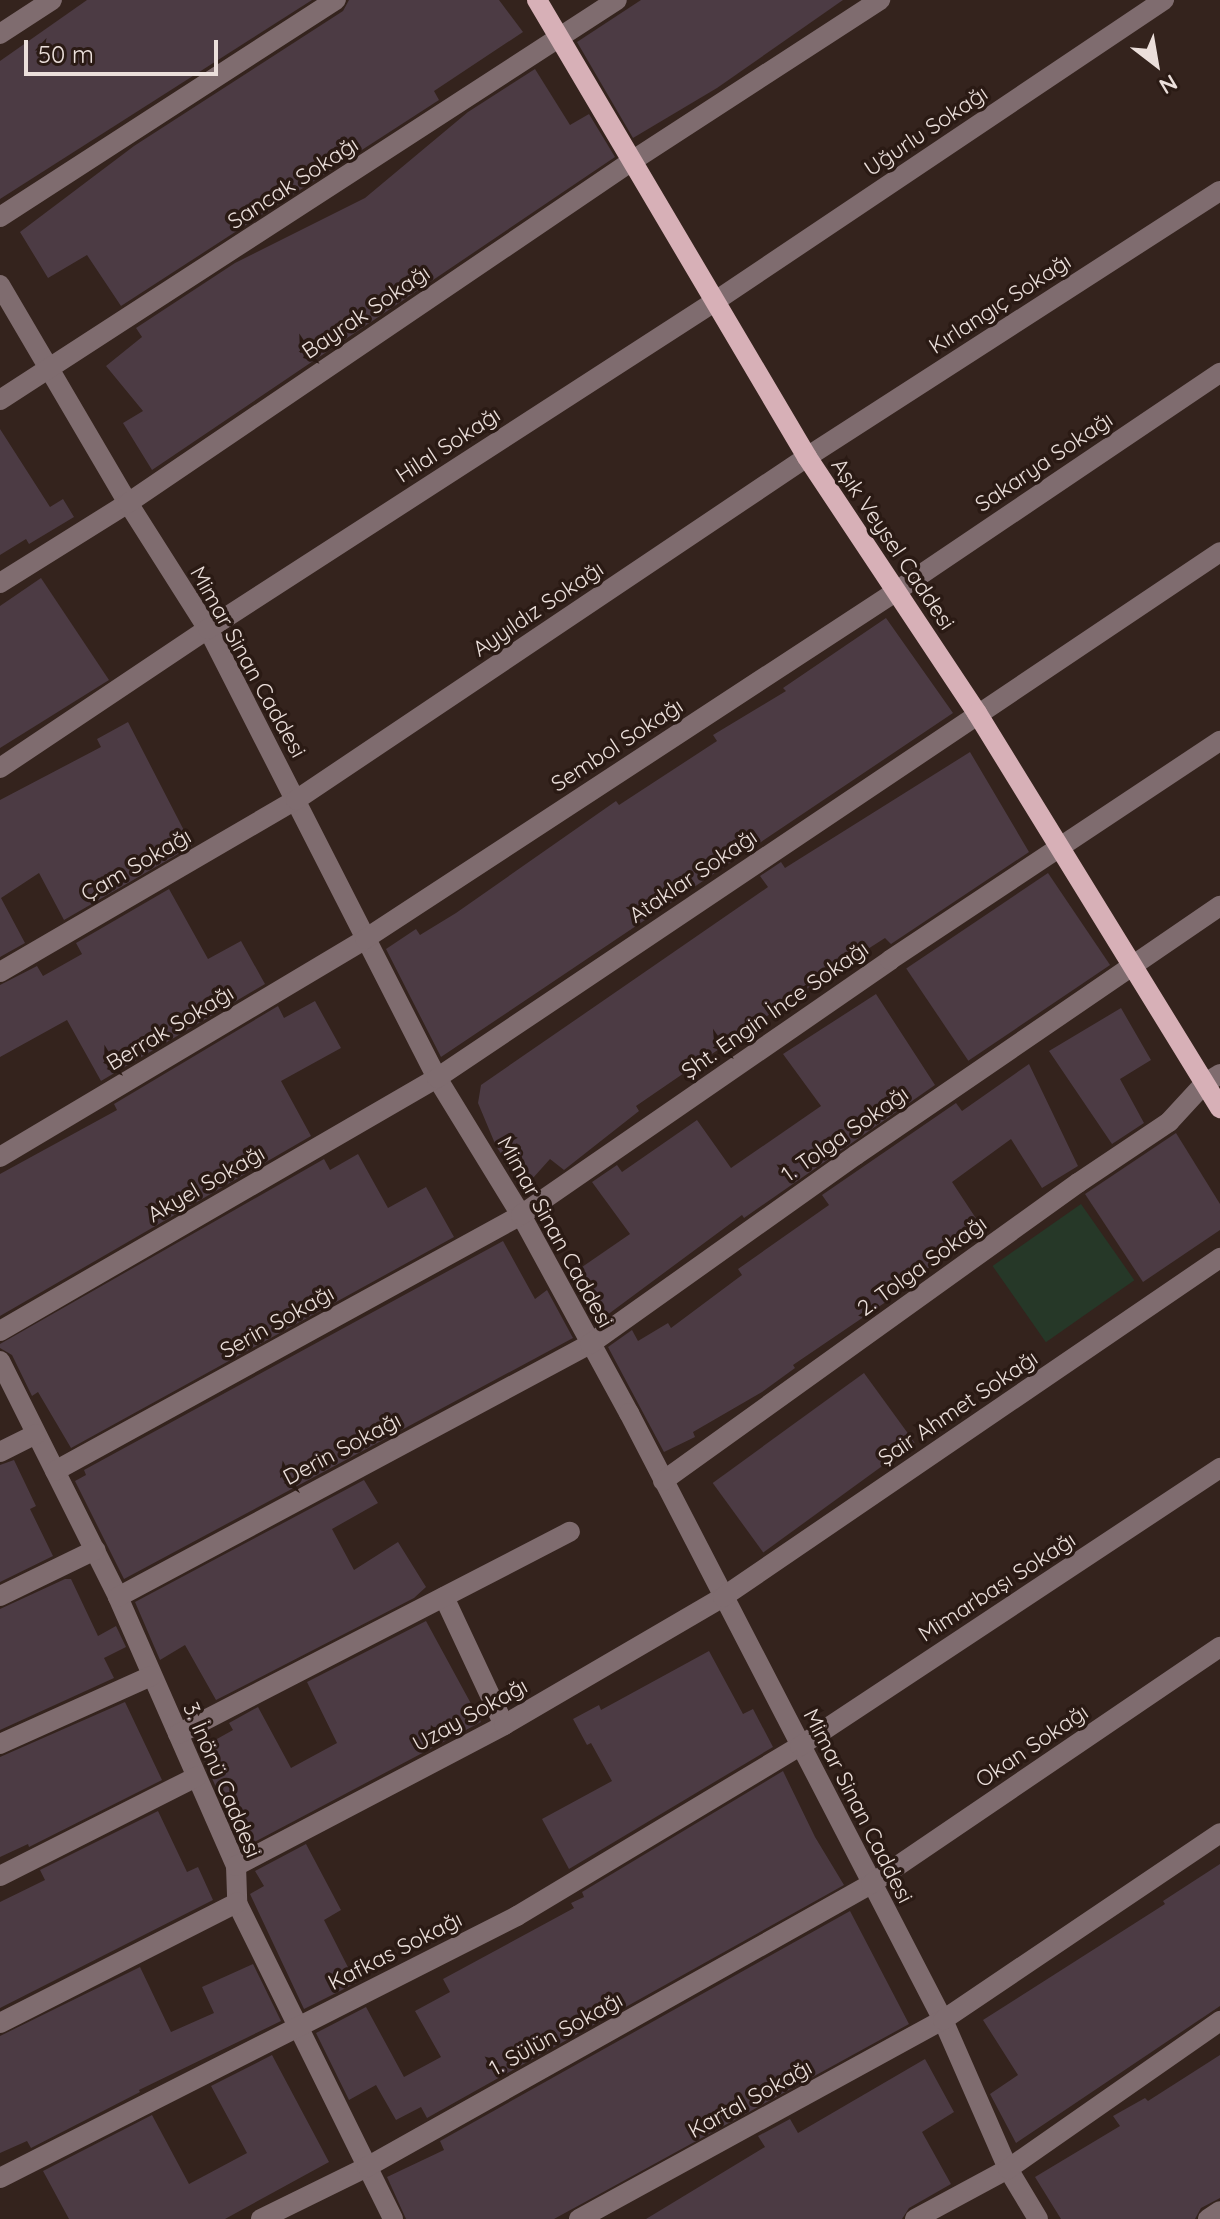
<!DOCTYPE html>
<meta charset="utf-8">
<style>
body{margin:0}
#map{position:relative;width:1220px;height:2219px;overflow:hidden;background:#34231d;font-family:Quicksand,sans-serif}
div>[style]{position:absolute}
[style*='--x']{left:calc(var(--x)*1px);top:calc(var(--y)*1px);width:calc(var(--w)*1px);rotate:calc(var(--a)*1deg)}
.green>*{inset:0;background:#263828;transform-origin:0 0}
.building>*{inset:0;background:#4c3b44;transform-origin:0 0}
.minor>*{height:20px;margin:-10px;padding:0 10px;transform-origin:10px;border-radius:10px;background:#7f6c6f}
.major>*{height:20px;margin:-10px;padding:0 10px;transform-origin:10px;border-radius:10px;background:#d7b0b7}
span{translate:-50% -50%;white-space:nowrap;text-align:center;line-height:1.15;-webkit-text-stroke:7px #2a1a14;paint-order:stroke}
.street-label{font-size:22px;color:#ebdfdb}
.north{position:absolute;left:1116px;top:24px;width:80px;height:80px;-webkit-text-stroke:6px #2a1a14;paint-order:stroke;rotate:149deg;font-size:22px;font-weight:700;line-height:32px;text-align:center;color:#ebdfdb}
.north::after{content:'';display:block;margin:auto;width:28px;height:36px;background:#ebdfdb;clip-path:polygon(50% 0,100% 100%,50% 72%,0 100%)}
.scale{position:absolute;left:24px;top:40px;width:194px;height:36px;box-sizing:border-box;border:4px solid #ebdfdb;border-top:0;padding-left:10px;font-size:24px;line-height:28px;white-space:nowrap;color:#ebdfdb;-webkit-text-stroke:6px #2a1a14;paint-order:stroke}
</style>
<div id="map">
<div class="green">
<i style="left:1081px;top:1204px;width:93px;height:108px;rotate:55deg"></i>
</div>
<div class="building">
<i style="clip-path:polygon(87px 0,312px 0,0 199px,0 61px)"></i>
<i style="clip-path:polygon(349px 0,499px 0,523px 32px,434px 91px,439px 100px,121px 306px,87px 255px,48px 278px,20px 232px,134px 146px,343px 11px)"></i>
<i style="clip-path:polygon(641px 0,843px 0,717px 88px,633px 138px,577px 42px)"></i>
<i style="clip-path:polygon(535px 69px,570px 125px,589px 114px,615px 157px,152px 470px,123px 423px,143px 411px,106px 366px,142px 337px,136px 328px,235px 263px,365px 198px,468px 112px)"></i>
<i style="clip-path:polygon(0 429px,50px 507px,63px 499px,74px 517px,29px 544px,26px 539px,0 555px)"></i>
<i style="clip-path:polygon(41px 578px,109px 680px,0 748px,0 606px)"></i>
<i style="clip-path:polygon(886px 618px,953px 713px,441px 1057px,386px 949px,416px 929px,420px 935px,456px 913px,616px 801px,619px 805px,717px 741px,713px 735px,786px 691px,783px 688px)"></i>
<i style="clip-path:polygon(128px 722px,192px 846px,64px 920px,39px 873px,1px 898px,25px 943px,0 957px,0 800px,101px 747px,97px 739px)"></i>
<i style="clip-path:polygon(970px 752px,1029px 852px,891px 944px,885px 938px,821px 979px,636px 1106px,639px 1111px,564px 1170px,550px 1159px,524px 1188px,496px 1146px,478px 1103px,481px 1085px,768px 887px,760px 876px,781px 862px,785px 868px)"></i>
<i style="left:1048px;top:873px;width:111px;height:171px;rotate:56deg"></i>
<i style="clip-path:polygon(169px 889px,208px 959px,241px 941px,265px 984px,101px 1081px,67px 1020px,0 1057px,0 985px,37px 966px,43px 976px,82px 954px,76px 943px)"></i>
<i style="clip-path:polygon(876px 994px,935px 1085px,744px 1218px,742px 1215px,595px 1324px,569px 1276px,630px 1234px,592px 1182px,617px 1165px,622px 1172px,697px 1120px,731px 1168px,821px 1106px,783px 1054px)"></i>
<i style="clip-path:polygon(315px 1001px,341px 1048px,281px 1081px,311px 1136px,0 1316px,0 1174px,117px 1110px,114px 1104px,278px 1006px,284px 1018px)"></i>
<i style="clip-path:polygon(1121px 1008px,1151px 1060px,1120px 1079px,1144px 1123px,1112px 1144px,1049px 1051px)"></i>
<i style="clip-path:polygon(1029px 1064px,1078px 1166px,1042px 1188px,1011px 1139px,952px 1182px,985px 1232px,922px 1272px,924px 1276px,793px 1365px,795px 1368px,762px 1392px,693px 1432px,695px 1437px,664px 1452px,608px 1347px,632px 1330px,638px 1341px,668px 1323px,671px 1328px,742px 1275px,738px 1269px,829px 1205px,822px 1195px,956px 1103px,962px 1111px)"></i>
<i style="clip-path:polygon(1176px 1133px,1220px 1204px,1220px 1230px,1143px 1282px,1085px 1194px)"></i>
<i style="clip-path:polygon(358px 1154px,388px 1208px,426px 1187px,454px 1237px,71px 1448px,38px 1392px,32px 1396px,12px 1355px,0 1348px,0 1344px,324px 1159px,330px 1170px)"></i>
<i style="clip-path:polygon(503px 1241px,535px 1299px,547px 1290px,573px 1338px,124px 1579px,75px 1481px,86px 1475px,84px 1470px)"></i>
<i style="left:864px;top:1373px;width:86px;height:187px;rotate:54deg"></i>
<i style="clip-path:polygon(14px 1460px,36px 1506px,30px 1509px,53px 1556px,0 1582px,0 1465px)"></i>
<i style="clip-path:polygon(364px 1480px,378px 1503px,332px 1529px,354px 1570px,398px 1542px,426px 1587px,414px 1598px,216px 1700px,185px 1645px,160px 1660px,135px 1602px)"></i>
<i style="clip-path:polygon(65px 1579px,71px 1579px,98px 1636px,116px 1626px,126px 1647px,104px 1658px,114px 1678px,0 1730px,0 1609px)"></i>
<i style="clip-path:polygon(426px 1621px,481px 1722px,243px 1848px,199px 1749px,233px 1730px,229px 1723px,258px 1707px,291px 1768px,337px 1743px,307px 1682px)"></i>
<i style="clip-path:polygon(709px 1651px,743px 1714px,753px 1709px,773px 1747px,569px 1869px,542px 1819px,612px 1781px,591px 1743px,587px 1745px,573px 1719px,599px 1705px,601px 1710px)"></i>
<i style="clip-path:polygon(125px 1702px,162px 1780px,29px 1847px,28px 1844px,0 1857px,0 1757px)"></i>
<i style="clip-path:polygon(783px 1771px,815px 1837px,844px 1885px,427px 2118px,421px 2107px,396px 2120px,376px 2085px,349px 2100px,316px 2033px,366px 2007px,404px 2077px,441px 2057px,415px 2011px,450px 1992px,443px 1979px,574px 1908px,571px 1903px,584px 1897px,582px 1892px)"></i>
<i style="clip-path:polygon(158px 1811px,187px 1872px,198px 1867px,213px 1900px,0 2008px,0 1902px,45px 1880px,40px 1870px)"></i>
<i style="clip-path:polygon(306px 1844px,341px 1910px,324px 1920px,356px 1983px,304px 2009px,250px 1894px,264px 1886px,255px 1871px)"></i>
<i style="clip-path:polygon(1220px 1864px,1220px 2006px,1016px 2143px,990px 2094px,1018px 2075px,983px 2020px,1165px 1904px,1163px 1901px)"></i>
<i style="clip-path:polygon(850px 1911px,909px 2024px,554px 2219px,406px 2219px,387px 2177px,444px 2150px,440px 2141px)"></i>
<i style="clip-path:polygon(253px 1964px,281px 2021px,139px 2090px,140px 2092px,31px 2148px,27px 2141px,0 2153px,0 2036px,140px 1967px,171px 2032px,214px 2013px,202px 1987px)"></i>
<i style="clip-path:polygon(272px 2055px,329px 2162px,225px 2219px,69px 2219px,43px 2171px,152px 2115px,189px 2184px,247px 2153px,211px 2086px)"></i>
<i style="clip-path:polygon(1220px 2055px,1220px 2198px,1201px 2208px,1195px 2219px,1061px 2219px,1035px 2177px,1120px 2126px,1113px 2116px,1145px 2098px,1148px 2101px)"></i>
<i style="clip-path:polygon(925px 2059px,954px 2112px,922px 2132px,951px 2184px,909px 2208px,902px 2219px,646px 2219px,765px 2147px,758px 2136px,790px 2119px,798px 2133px)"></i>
</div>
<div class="minor">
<i style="--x:0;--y:34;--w:62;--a:-33.2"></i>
<i style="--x:0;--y:217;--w:400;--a:-32.9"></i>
<i style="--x:0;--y:285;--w:253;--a:59.6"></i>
<i style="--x:128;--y:503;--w:149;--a:57.6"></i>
<i style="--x:208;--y:629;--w:504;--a:62.98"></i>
<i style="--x:437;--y:1078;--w:161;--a:58.5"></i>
<i style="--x:521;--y:1215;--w:226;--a:61.4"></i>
<i style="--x:629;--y:1413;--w:683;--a:62.65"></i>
<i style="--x:943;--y:2020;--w:163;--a:66.4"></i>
<i style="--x:1008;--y:2169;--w:58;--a:59"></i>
<i style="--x:0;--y:400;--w:735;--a:-32.96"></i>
<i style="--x:0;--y:583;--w:151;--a:-32"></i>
<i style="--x:128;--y:503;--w:609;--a:-34.16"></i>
<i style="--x:632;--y:161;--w:296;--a:-33"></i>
<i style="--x:0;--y:768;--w:250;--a:-33.8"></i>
<i style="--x:208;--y:629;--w:602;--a:-32.87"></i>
<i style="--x:714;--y:302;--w:542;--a:-33.87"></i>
<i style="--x:0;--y:972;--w:342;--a:-30.2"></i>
<i style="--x:296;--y:800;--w:615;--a:-33.87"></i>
<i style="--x:807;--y:457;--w:491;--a:-32.8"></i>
<i style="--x:0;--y:1157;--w:425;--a:-30.8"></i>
<i style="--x:365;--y:939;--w:633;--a:-33.21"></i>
<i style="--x:895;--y:592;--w:392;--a:-34"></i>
<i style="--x:0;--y:1331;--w:505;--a:-30.07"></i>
<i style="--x:437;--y:1078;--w:943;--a:-33.89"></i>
<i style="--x:0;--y:1361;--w:264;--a:63.4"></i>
<i style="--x:118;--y:1597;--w:294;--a:66.3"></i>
<i style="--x:236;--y:1866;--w:37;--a:88"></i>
<i style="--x:237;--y:1903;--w:352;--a:63.7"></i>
<i style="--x:0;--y:1452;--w:40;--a:-26.6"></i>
<i style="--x:55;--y:1471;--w:532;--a:-28.78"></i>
<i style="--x:521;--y:1215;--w:449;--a:-34.6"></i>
<i style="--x:890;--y:960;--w:396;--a:-33.6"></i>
<i style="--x:663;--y:1481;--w:511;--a:-35.68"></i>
<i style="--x:1078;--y:1183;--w:110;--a:-33.8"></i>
<i style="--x:1169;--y:1122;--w:52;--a:-47.4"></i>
<i style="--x:1204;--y:1084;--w:19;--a:-32"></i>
<i style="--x:0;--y:1596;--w:106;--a:-25.8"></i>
<i style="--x:118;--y:1597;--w:536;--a:-28.19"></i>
<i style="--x:590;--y:1344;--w:326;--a:-35.4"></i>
<i style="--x:856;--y:1155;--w:441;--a:-34.4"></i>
<i style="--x:444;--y:1597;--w:141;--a:64.9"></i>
<i style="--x:178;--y:1734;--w:441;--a:-27.3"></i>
<i style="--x:0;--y:1744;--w:166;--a:-24.2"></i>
<i style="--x:236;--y:1866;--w:303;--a:-27.7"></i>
<i style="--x:504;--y:1725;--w:254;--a:-30.3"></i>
<i style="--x:723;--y:1597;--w:602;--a:-34.3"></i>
<i style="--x:0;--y:1876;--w:220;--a:-26.8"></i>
<i style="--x:0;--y:2023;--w:266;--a:-26.9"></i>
<i style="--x:0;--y:2178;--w:580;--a:-26.87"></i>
<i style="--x:517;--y:1916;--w:330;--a:-31"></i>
<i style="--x:800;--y:1746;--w:504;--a:-33.5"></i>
<i style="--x:261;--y:2219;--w:118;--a:-26.1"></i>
<i style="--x:367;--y:2167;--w:578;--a:-29.31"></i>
<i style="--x:871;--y:1884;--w:422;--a:-34.2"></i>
<i style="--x:579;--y:2219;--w:415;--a:-28.7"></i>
<i style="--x:943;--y:2020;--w:334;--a:-34"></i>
<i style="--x:915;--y:2219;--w:106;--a:-28.3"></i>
<i style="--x:1008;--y:2169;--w:259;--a:-34.9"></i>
<i style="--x:1208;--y:2219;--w:14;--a:-34"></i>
</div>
<div class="major">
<i style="--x:537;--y:0;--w:531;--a:59.42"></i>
<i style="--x:807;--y:457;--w:307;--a:56.4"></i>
<i style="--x:977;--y:713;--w:464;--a:58.4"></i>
</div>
<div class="street-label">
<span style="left:926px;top:131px;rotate:-34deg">Uğurlu Sokağı</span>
<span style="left:293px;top:183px;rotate:-33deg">Sancak Sokağı</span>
<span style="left:1000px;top:304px;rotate:-33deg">Kırlangıç Sokağı</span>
<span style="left:366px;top:312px;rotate:-34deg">Bayrak Sokağı</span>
<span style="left:448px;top:445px;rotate:-33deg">Hilal Sokağı</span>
<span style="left:1044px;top:462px;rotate:-34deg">Sakarya Sokağı</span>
<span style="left:893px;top:544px;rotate:56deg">Aşık Veysel Caddesi</span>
<span style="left:538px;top:609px;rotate:-34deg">Ayyıldız Sokağı</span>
<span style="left:248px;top:662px;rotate:61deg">Mimar Sinan Caddesi</span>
<span style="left:617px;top:745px;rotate:-33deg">Sembol Sokağı</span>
<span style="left:136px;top:865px;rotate:-30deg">Çam Sokağı</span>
<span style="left:693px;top:876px;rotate:-34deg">Ataklar Sokağı</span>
<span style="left:775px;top:1010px;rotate:-35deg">Şht. Engin İnce Sokağı</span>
<span style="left:170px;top:1028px;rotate:-31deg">Berrak Sokağı</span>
<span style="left:845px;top:1134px;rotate:-35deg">1. Tolga Sokağı</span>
<span style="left:206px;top:1184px;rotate:-30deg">Akyel Sokağı</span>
<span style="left:555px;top:1232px;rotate:61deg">Mimar Sinan Caddesi</span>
<span style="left:922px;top:1266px;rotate:-36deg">2. Tolga Sokağı</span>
<span style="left:277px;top:1322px;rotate:-29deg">Serin Sokağı</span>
<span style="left:958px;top:1408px;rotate:-34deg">Şair Ahmet Sokağı</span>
<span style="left:342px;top:1449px;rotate:-28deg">Derin Sokağı</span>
<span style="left:997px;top:1587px;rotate:-33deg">Mimarbaşı Sokağı</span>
<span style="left:470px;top:1715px;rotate:-29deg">Uzay Sokağı</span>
<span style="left:1032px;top:1746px;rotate:-34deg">Okan Sokağı</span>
<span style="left:222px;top:1780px;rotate:67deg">3. İnönü Caddesi</span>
<span style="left:858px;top:1806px;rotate:63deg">Mimar Sinan Caddesi</span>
<span style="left:395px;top:1951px;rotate:-27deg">Kafkas Sokağı</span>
<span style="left:556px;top:2034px;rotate:-29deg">1. Sülün Sokağı</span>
<span style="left:750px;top:2099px;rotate:-29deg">Kartal Sokağı</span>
</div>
<div class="north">N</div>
<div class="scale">50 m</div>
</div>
